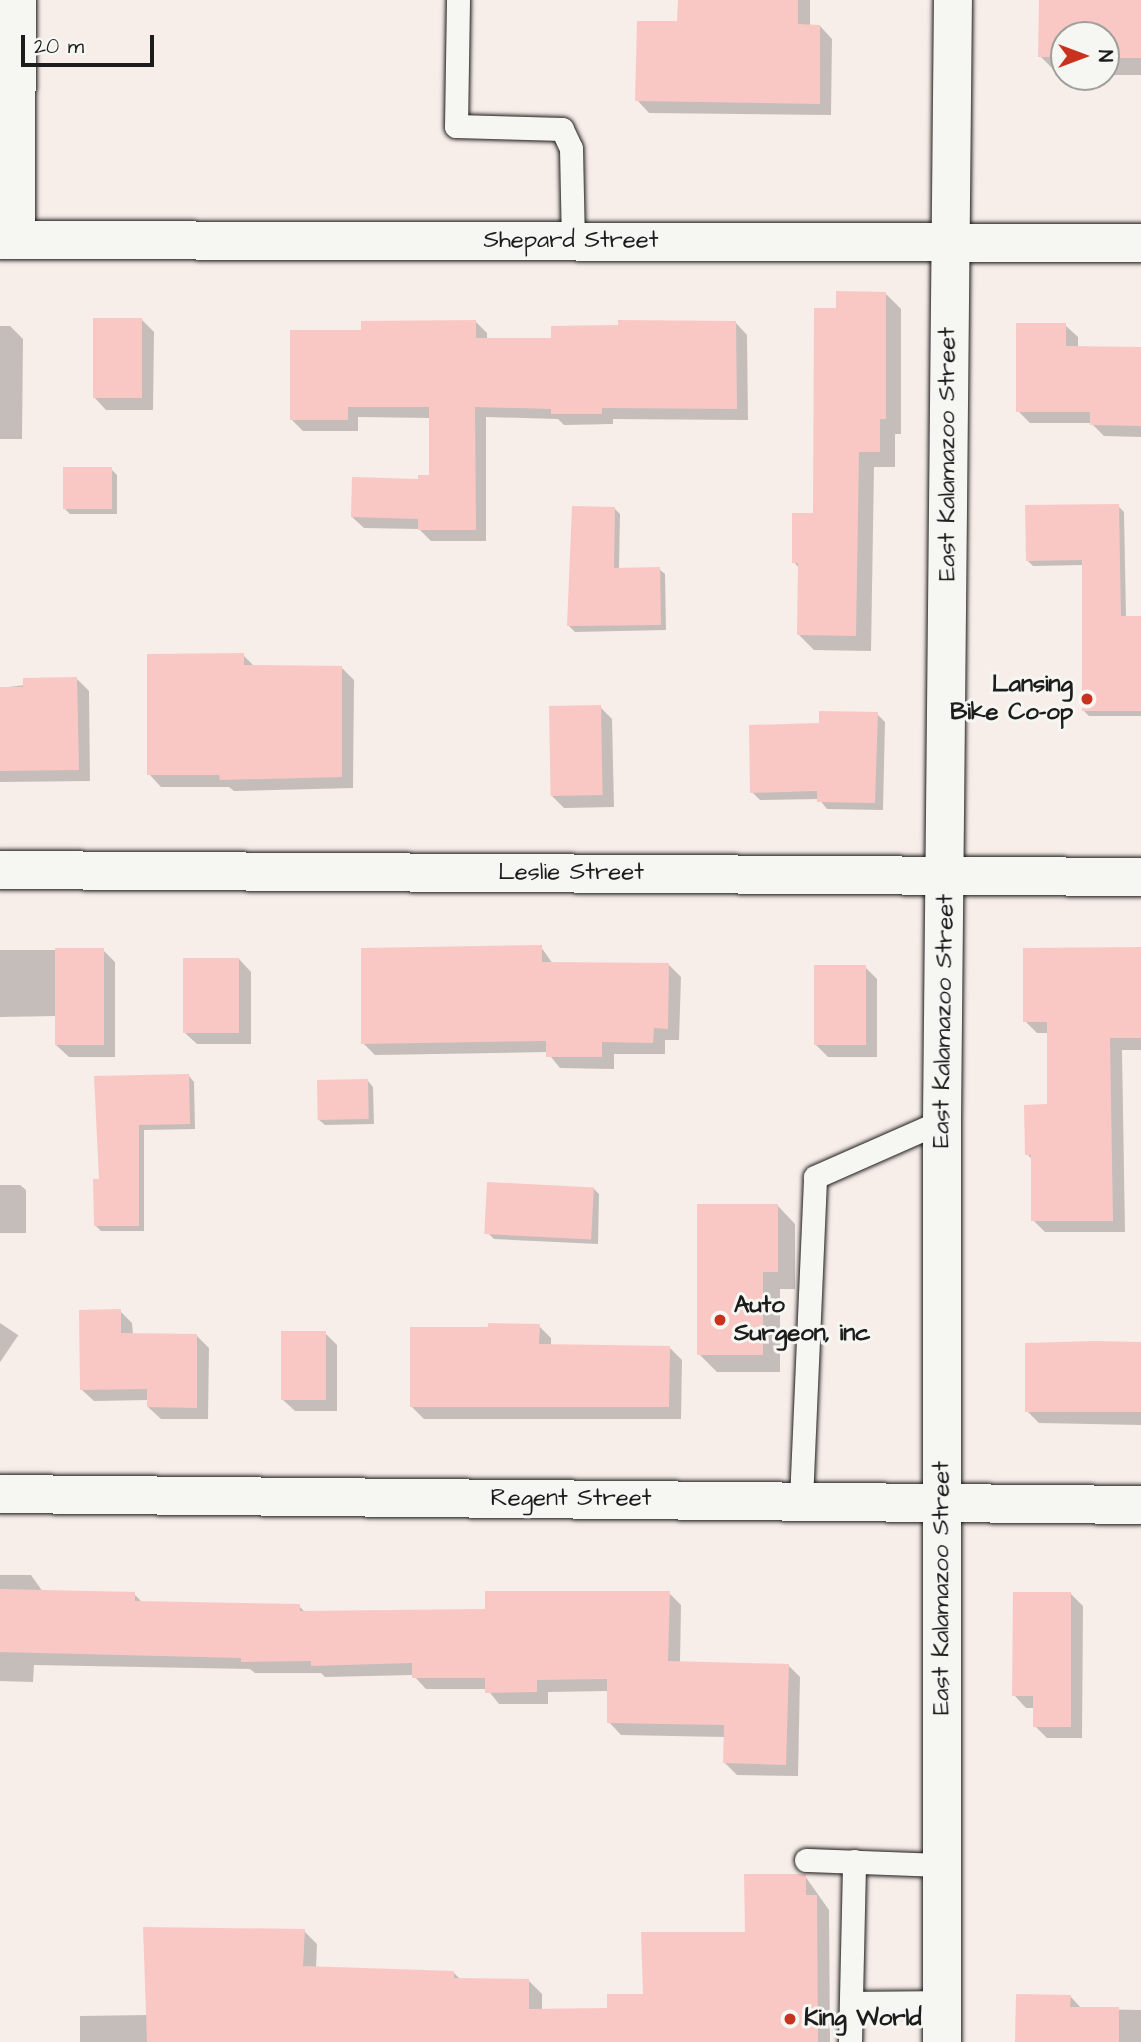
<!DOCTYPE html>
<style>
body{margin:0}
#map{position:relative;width:1141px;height:2042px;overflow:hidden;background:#f7ede9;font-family:"Architects Daughter",sans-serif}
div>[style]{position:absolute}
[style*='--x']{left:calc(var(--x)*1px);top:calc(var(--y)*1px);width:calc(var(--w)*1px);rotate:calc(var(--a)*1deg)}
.shadow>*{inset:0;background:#0003;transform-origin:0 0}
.building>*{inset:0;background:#f9c8c5;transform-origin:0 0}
.roads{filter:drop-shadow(0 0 2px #1c1c1c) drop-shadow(0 0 2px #1c1c1c)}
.lane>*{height:23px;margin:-11.5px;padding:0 11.5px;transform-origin:11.5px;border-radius:11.5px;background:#f6f6f2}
.street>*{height:38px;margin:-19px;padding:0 19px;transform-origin:19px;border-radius:19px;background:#f6f6f2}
.secondary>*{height:38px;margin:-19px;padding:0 19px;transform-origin:19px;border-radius:19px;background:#f6f6f2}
.dots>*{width:19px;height:19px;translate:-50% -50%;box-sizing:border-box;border:4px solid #f6f6f2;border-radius:50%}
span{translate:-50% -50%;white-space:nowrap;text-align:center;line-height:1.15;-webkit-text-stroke:6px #f6f6f2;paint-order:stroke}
.street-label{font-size:24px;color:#1c1c1c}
.poi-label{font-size:24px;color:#1c1c1c;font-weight:700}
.right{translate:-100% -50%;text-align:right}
.left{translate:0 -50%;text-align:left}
.north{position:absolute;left:1050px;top:21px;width:70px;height:70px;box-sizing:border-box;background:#f6f6f2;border:2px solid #9f9f9c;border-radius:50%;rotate:90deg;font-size:19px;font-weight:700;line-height:28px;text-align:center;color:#1c1c1c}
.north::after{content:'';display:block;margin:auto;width:24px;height:32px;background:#c8321e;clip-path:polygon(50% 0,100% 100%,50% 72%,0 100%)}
.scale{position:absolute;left:21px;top:35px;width:133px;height:32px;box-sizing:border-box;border:4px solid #1c1c1c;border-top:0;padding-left:9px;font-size:21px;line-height:24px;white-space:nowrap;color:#1c1c1c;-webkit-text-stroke:5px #f6f6f2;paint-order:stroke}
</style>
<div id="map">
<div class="shadow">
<i style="clip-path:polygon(679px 0,810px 0,810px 26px,820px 26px,832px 39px,831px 115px,649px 113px,637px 100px,679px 23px)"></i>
<i style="clip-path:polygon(1041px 0,1141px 0,1141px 75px,1106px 75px,1106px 35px,1064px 35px,1064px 74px,1058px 74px,1040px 56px)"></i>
<i style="clip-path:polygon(885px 293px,901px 309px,901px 434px,895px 434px,895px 467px,874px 467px,871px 651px,814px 650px,798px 634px,799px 568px,794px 562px,815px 515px,838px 310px)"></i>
<i style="clip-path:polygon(142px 320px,154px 332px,153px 410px,106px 410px,94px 397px)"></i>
<i style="clip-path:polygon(476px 322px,487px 333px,487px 340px,553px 340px,736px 323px,747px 335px,748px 420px,613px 419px,613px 424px,564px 425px,558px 419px,486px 417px,486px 541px,431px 541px,419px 529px,364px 528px,352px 517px,431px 476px,431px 418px,358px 417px,358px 431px,303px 431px,292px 420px,363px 331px)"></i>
<i style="clip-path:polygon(1065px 325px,1078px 337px,1078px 348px,1141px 349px,1141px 437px,1104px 436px,1091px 423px,1030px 423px,1018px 411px)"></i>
<i style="clip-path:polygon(0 326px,10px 326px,23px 339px,22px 439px,0 439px)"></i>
<i style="clip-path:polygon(111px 469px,117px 475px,117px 514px,70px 514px,65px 509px)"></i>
<i style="clip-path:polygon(1118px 506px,1124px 512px,1126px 618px,1141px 618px,1141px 716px,1089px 716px,1083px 710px,1083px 565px,1033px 566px,1027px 560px)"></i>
<i style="clip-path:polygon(614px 508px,620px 514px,619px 569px,659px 569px,665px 574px,666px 630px,575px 632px,569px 626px)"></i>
<i style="clip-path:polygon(243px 655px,255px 667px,342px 668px,354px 680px,353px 788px,234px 791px,229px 787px,161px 787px,149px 774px)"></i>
<i style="clip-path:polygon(77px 679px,89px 691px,90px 781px,0 782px,0 688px)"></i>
<i style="clip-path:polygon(600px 707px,612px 719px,614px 807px,564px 808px,552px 796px)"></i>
<i style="clip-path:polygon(877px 714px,885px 722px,883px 810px,827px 809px,819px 799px,760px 800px,752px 792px,820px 725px)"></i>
<i style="clip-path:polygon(541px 947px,553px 964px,669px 965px,681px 977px,679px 1040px,665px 1040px,665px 1054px,614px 1054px,614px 1069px,560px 1068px,547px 1052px,375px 1055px,363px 1043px)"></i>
<i style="clip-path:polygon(1141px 948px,1141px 1050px,1122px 1050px,1125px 1232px,1045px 1232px,1033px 1220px,1033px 1160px,1027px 1154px,1049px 1106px,1049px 1033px,1037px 1033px,1025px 1021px)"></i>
<i style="clip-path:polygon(0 950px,103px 950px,115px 962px,115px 1057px,69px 1057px,56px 1045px,56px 1016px,0 1017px)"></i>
<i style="clip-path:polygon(239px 959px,251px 972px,251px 1044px,197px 1044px,184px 1032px)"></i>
<i style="clip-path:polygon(865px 967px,877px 979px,877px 1057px,828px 1057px,816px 1045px)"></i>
<i style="clip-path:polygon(189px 1076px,194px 1082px,195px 1129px,144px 1130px,144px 1231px,101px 1231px,95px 1225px,100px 1181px,95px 1077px)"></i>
<i style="clip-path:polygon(368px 1081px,373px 1087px,374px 1124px,325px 1125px,319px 1120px)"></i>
<i style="clip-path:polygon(0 1185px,20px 1185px,26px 1190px,26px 1233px,0 1233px)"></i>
<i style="clip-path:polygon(593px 1188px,599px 1194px,598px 1244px,494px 1239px,489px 1234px)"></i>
<i style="clip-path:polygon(778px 1206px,795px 1224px,795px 1289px,780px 1289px,780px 1372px,717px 1372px,699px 1354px)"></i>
<i style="clip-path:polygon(120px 1311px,132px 1323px,133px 1335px,197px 1336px,209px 1348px,208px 1419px,161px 1419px,148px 1407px,148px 1400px,94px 1401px,81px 1389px)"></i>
<i style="left:0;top:1323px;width:22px;height:96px;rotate:34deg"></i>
<i style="clip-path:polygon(539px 1326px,551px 1338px,551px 1346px,669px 1347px,682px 1360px,681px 1419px,424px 1419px,412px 1407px,412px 1328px)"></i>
<i style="clip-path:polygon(325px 1333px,337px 1345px,337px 1411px,295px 1411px,282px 1399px)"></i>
<i style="clip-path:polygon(1141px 1344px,1141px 1425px,1039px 1423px,1027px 1411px)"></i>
<i style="clip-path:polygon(0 1575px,31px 1575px,43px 1592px,134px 1594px,143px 1603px,299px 1606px,306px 1613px,486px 1611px,669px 1593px,681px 1605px,680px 1663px,788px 1665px,800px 1677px,798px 1776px,737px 1775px,725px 1763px,725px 1737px,621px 1735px,609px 1722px,609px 1691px,548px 1692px,548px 1704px,499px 1704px,487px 1689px,426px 1689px,413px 1675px,325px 1677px,321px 1673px,255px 1673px,250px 1669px,34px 1665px,33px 1682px,0 1681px)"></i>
<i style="clip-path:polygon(1071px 1594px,1083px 1606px,1082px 1738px,1047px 1738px,1035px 1726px,1035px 1708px,1026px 1708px,1014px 1695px)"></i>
<i style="clip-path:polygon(805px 1876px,829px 1910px,830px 2042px,80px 2042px,80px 2016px,148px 2015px,145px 1929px,304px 1931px,317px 1944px,316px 1969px,454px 1973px,461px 1980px,529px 1981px,542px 1994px,542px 2011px,608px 2010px,644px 1995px,747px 1933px)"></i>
<i style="clip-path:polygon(1070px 1996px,1082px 2009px,1141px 2010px,1141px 2042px,1017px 2042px)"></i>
</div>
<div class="building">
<i style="clip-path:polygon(678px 0,798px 0,798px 24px,820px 25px,820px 104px,635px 101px,637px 21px,677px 21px)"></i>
<i style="clip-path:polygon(1039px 0,1141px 0,1141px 58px,1106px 58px,1106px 35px,1064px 35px,1064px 57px,1038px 57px)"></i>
<i style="clip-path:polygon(836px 291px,886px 292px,886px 419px,880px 419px,880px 452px,859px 452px,856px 636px,797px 635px,798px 563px,792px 563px,792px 513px,813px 513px,814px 308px,836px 308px)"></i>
<i style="left:93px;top:318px;width:49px;height:80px"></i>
<i style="clip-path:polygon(476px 320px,476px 338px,551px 338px,551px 326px,618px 325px,618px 320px,736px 321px,737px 409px,602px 408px,602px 414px,551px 414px,551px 409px,475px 407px,476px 530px,418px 530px,418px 519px,351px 517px,352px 477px,418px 479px,418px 475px,429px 475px,429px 407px,348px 407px,348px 420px,290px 420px,290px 330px,361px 330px,361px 321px)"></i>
<i style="clip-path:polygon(1016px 323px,1066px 323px,1066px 346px,1141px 347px,1141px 426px,1090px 425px,1090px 412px,1016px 412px)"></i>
<i style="left:63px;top:467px;width:49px;height:42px"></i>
<i style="clip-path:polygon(1119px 504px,1121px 616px,1141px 616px,1141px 711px,1082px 711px,1082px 560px,1026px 561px,1025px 505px)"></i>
<i style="clip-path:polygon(572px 506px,615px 507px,614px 568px,660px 567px,661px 625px,567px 626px)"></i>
<i style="clip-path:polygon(244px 653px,244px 665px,342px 666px,342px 777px,220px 780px,219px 775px,147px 775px,147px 654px)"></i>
<i style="clip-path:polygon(77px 677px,79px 770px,0 771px,0 687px,23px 687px,23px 678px)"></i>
<i style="left:601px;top:705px;width:90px;height:52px;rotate:89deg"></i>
<i style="clip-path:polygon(819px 711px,878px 712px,875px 803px,817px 802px,817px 791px,750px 793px,749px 725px,819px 723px)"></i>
<i style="clip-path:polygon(542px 945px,542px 962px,669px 963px,668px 1029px,654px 1028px,653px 1043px,602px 1042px,602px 1057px,546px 1057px,546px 1041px,361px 1044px,361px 948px)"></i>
<i style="clip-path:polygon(1141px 947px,1141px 1038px,1110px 1038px,1113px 1221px,1031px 1221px,1031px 1155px,1025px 1155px,1024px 1105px,1047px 1104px,1047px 1022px,1023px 1022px,1023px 948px)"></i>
<i style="left:55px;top:948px;width:49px;height:97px"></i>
<i style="left:183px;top:958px;width:56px;height:75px"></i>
<i style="left:866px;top:965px;width:80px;height:52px;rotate:90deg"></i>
<i style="clip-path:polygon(189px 1074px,190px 1124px,139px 1125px,139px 1226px,94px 1226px,93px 1179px,99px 1179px,94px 1076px)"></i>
<i style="left:368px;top:1079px;width:40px;height:51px;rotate:89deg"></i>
<i style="left:487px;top:1182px;width:107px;height:52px;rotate:3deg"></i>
<i style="clip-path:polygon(697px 1204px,778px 1204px,778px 1272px,763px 1272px,763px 1355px,697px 1355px)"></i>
<i style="clip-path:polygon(121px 1309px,121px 1333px,197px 1334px,197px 1408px,147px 1407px,147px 1389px,80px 1390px,79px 1310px)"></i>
<i style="clip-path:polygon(488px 1323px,540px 1324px,539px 1344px,670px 1346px,669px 1407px,410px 1407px,410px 1327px,488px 1327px)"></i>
<i style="left:281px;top:1331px;width:45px;height:69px"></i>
<i style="clip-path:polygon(1095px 1341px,1141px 1342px,1141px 1412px,1025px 1412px,1025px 1343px)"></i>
<i style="clip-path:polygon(0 1589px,135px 1592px,135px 1601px,300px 1604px,300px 1611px,485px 1609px,485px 1591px,670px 1591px,668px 1661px,789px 1664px,786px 1765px,723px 1763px,724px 1725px,607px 1723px,607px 1679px,537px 1680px,537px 1692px,485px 1693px,485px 1678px,412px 1678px,412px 1663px,311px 1666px,311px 1661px,241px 1662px,241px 1658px,0 1652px)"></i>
<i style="clip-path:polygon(1013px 1592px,1071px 1592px,1071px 1727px,1033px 1727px,1033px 1696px,1012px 1696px)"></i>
<i style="clip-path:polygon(744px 1874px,806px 1874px,806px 1895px,817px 1895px,818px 2042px,147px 2042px,143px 1927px,305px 1929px,303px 1966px,454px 1971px,454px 1978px,529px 1979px,529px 2009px,607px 2008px,607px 1994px,643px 1994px,641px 1932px,745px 1932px)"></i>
<i style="clip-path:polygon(1016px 1994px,1071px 1995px,1070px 2007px,1119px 2007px,1119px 2042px,1015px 2042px)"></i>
</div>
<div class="roads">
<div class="lane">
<i style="--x:458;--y:0;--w:126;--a:90.9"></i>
<i style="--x:456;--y:126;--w:106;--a:1.6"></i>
<i style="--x:562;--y:129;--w:21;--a:65"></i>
<i style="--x:571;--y:148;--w:93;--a:88.8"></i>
<i style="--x:801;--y:1500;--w:323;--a:-87.5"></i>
<i style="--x:815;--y:1177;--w:139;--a:-23.8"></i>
<i style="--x:806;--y:1860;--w:136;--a:2.1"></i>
<i style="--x:853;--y:2003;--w:89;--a:-0.6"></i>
<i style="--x:850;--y:2042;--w:181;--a:-88.7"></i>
</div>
<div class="street">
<i style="--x:0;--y:240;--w:1141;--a:0.15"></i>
<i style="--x:16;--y:240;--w:240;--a:-89.8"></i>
<i style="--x:0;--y:870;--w:1141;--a:0.35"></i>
<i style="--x:0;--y:1494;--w:1141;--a:0.55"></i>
</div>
<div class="secondary">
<i style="--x:942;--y:2042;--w:921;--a:-90"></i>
<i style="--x:942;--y:1121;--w:1121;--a:-89.44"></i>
</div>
</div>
<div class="dots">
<i style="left:1087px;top:699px;background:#c8321e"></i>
<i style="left:720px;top:1320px;background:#c8321e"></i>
<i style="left:790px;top:2019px;background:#c8321e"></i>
</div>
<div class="street-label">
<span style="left:571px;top:241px">Shepard Street</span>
<span style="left:948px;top:454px;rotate:-90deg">East Kalamazoo Street</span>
<span style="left:571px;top:873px">Leslie Street</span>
<span style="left:944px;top:1021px;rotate:-89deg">East Kalamazoo Street</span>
<span style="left:571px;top:1499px">Regent Street</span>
<span style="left:942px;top:1588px;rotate:-90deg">East Kalamazoo Street</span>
</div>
<div class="poi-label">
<span class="right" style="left:1073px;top:699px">Lansing<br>Bike Co-op</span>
<span class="left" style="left:734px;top:1320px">Auto<br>Surgeon, inc</span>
<span class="left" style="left:804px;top:2019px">King World</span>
</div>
<div class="north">N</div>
<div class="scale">20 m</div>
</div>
